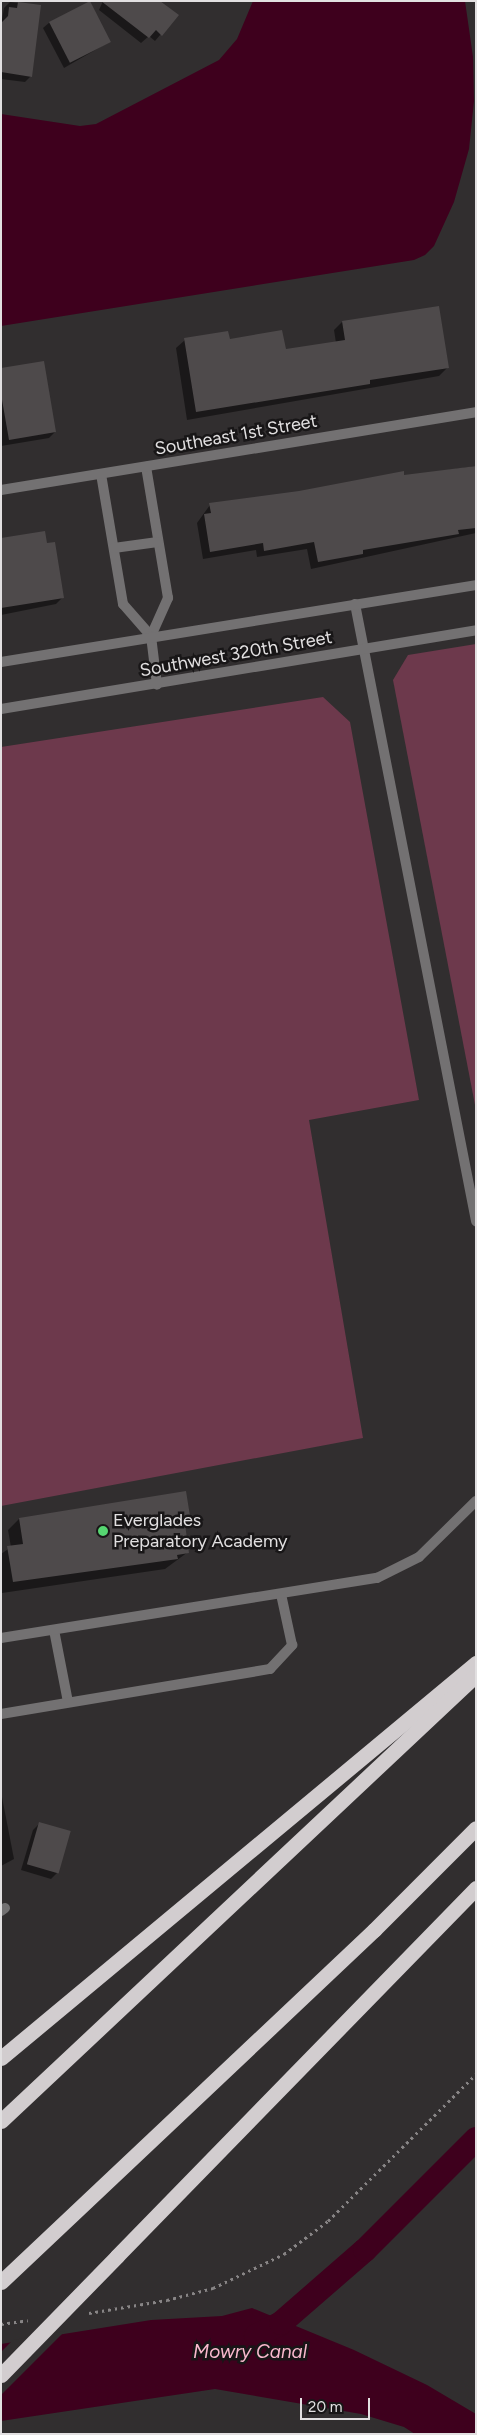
<!DOCTYPE html>
<style>
body{margin:0}
#map{position:relative;width:477px;height:2435px;overflow:hidden;background:#312e2f;font-family:Figtree,sans-serif}
div>[style]{position:absolute}
[style*='--x']{left:calc(var(--x)*1px);top:calc(var(--y)*1px);width:calc(var(--w)*1px);rotate:calc(var(--a)*1deg)}
.green>*{inset:0;background:#6d394c}
.water>*{inset:0;background:#3e001d}
.pier>*{inset:0;background:#312e2f}
.shadow>*{inset:0;background:#0007}
.canal>*{height:24px;margin:-12px;padding:0 12px;transform-origin:12px;border-radius:12px;background:#3e001d}
.building>*{inset:0;background:#4e4a4b;transform-origin:0 0}
.path>*{height:3px;margin-top:-1.5px;transform-origin:0;background:repeating-linear-gradient(90deg,#888586 0 2.5px,transparent 0 6.5px)}
.service>*{height:10px;margin:-5px;padding:0 5px;transform-origin:5px;border-radius:5px;background:#737172}
.minor>*{height:10px;margin:-5px;padding:0 5px;transform-origin:5px;border-radius:5px;background:#737172}
.tertiary>*{height:10px;margin:-5px;padding:0 5px;transform-origin:5px;border-radius:5px;background:#737172}
.motorway>*{height:15px;margin:-7.5px;padding:0 7.5px;transform-origin:7.5px;border-radius:7.5px;background:#d2cdcf}
.motorway-bridge>*{height:15px;margin:-7.5px;padding:0 7.5px;transform-origin:7.5px;border-radius:7.5px;background:#d2cdcf}
.dots>*{width:14px;height:14px;translate:-50% -50%;box-sizing:border-box;border:2px solid #181617;border-radius:50%}
span{translate:-50% -50%;white-space:nowrap;text-align:center;line-height:1.15;-webkit-text-stroke:5px #181617;paint-order:stroke}
.street-label{font-size:18px;color:#e2e0e1}
.poi-label{font-size:18px;color:#e2e0e1}
.left{translate:0 -50%;text-align:left}
.water-label{font-size:19px;color:#fab9ce;font-style:italic}
.frame{position:absolute;inset:0;border:2px solid #e2e0e1;pointer-events:none}
.scale{position:absolute;left:300px;top:2398px;width:70px;height:22px;box-sizing:border-box;border:2px solid #e2e0e1;border-top:0;padding-left:6px;font-size:15px;line-height:18px;white-space:nowrap;color:#e2e0e1;-webkit-text-stroke:4px #181617;paint-order:stroke}
</style>
<div id="map">
<div class="green">
<i style="clip-path:polygon(476px 644px,476px 1110px,393px 680px,408px 655px)"></i>
<i style="clip-path:polygon(323px 697px,350px 722px,419px 1100px,309px 1120px,363px 1438px,1px 1506px,1px 747px)"></i>
</div>
<div class="water">
<i style="clip-path:polygon(253px 1px,465px 1px,473px 57px,474px 101px,469px 149px,454px 202px,434px 246px,425px 255px,414px 260px,1px 326px,1px 114px,80px 126px,96px 124px,219px 60px,237px 39px)"></i>
<i style="clip-path:polygon(252px 2308px,354px 2350px,427px 2385px,476px 2414px,476px 2434px,415px 2434px,404px 2427px,361px 2414px,215px 2389px,1px 2421px,1px 2344px,151px 2320px,222px 2316px)"></i>
</div>
<div class="pier">
<i style="clip-path:polygon(65px 2331px,1px 2395px,1px 2352px,13px 2340px)"></i>
</div>
<div class="shadow">
<i style="clip-path:polygon(103px 1px,177px 15px,155px 41px,149px 36px,141px 43px,99px 10px)"></i>
<i style="clip-path:polygon(10px 2px,40px 6px,31px 76px,25px 82px,1px 79px,1px 25px,4px 8px)"></i>
<i style="clip-path:polygon(50px 22px,109px 42px,64px 68px,43px 28px)"></i>
<i style="clip-path:polygon(342px 322px,448px 367px,439px 376px,187px 420px,176px 348px,185px 340px,229px 341px,285px 351px,336px 343px,334px 330px)"></i>
<i style="clip-path:polygon(1px 369px,55px 432px,49px 438px,1px 446px)"></i>
<i style="clip-path:polygon(476px 466px,476px 533px,311px 569px,307px 549px,257px 557px,256px 550px,203px 559px,197px 523px,210px 505px)"></i>
<i style="clip-path:polygon(1px 540px,46px 545px,63px 597px,56px 604px,1px 615px)"></i>
<i style="clip-path:polygon(188px 1516px,183px 1521px,188px 1552px,165px 1569px,2px 1593px,1px 1554px,11px 1547px,8px 1530px,19px 1519px)"></i>
<i style="clip-path:polygon(1px 1792px,14px 1859px,1px 1866px)"></i>
<i style="clip-path:polygon(40px 1823px,58px 1872px,51px 1879px,21px 1870px,33px 1830px)"></i>
</div>
<div class="canal">
<i style="--x:256;--y:2336;--w:28;--a:-27"></i>
<i style="--x:281;--y:2323;--w:111;--a:-41"></i>
<i style="--x:365;--y:2250;--w:157;--a:-45"></i>
</div>
<div class="building">
<i style="left:90px;top:1px;width:46px;height:46px;rotate:63deg"></i>
<i style="clip-path:polygon(101px 1px,160px 1px,179px 15px,162px 36px,156px 30px,149px 38px)"></i>
<i style="clip-path:polygon(18px 2px,41px 5px,32px 77px,1px 72px,1px 23px,8px 16px,9px 7px,17px 8px)"></i>
<i style="clip-path:polygon(439px 306px,449px 368px,370px 380px,370px 384px,196px 412px,184px 338px,228px 331px,230px 339px,282px 330px,286px 349px,345px 340px,342px 321px)"></i>
<i style="clip-path:polygon(44px 361px,56px 432px,9px 440px,1px 394px,1px 368px)"></i>
<i style="clip-path:polygon(476px 466px,476px 528px,458px 530px,459px 534px,363px 550px,363px 554px,318px 562px,314px 542px,264px 551px,263px 543px,210px 552px,204px 514px,211px 513px,209px 503px,299px 491px,404px 471px,404px 475px)"></i>
<i style="clip-path:polygon(45px 531px,47px 543px,55px 542px,64px 598px,1px 608px,1px 538px)"></i>
<i style="clip-path:polygon(186px 1491px,190px 1516px,184px 1517px,189px 1553px,177px 1555px,178px 1559px,13px 1582px,7px 1546px,23px 1544px,19px 1518px)"></i>
<i style="left:39px;top:1822px;width:33px;height:44px;rotate:16deg"></i>
</div>
<div class="path">
<i style="--x:89;--y:2313;--w:79;--a:-9.5"></i>
<i style="--x:167;--y:2300;--w:48;--a:-14.6"></i>
<i style="--x:213;--y:2288;--w:79;--a:-25.6"></i>
<i style="--x:284;--y:2254;--w:55;--a:-36.9"></i>
<i style="--x:328;--y:2221;--w:209;--a:-44.8"></i>
<i style="--x:1;--y:2324;--w:27;--a:-8"></i>
</div>
<div class="service">
<i style="--x:54;--y:1630;--w:73;--a:79"></i>
<i style="--x:1;--y:1714;--w:273;--a:-9.5"></i>
<i style="--x:270;--y:1669;--w:33;--a:-47"></i>
<i style="--x:292;--y:1645;--w:52;--a:-102.2"></i>
</div>
<div class="minor">
<i style="--x:101;--y:474;--w:132;--a:80.4"></i>
<i style="--x:123;--y:604;--w:43;--a:48.8"></i>
<i style="--x:151;--y:636;--w:42;--a:-65.9"></i>
<i style="--x:168;--y:598;--w:133;--a:-99.5"></i>
<i style="--x:1;--y:490;--w:481;--a:-9.3"></i>
<i style="--x:114;--y:548;--w:44;--a:-7.8"></i>
<i style="--x:355;--y:604;--w:629;--a:78.9"></i>
<i style="--x:1;--y:1638;--w:381;--a:-9.1"></i>
<i style="--x:377;--y:1578;--w:47;--a:-26.6"></i>
<i style="--x:419;--y:1557;--w:80;--a:-44.5"></i>
<i style="--x:1;--y:1911;--w:5;--a:-37"></i>
</div>
<div class="tertiary">
<i style="--x:151;--y:636;--w:49;--a:83"></i>
<i style="--x:1;--y:662;--w:481;--a:-9.2"></i>
<i style="--x:1;--y:709;--w:482;--a:-9.4"></i>
</div>
<div class="motorway">
<i style="--x:1;--y:2058;--w:618;--a:-39.75"></i>
<i style="--x:1;--y:2121;--w:652;--a:-43.2"></i>
<i style="--x:117;--y:2256;--w:514;--a:-45.71"></i>
<i style="--x:1;--y:2282;--w:513;--a:-43.34"></i>
<i style="--x:374;--y:1930;--w:144;--a:-45"></i>
</div>
<div class="motorway-bridge">
<i style="--x:1;--y:2375;--w:166;--a:-45.7"></i>
</div>
<div class="dots">
<i style="left:103px;top:1531px;background:#56d671"></i>
</div>
<div class="street-label">
<span style="left:236px;top:435px;rotate:-10deg">Southeast 1st Street</span>
<span style="left:236px;top:654px;rotate:-10deg">Southwest 320th Street</span>
</div>
<div class="poi-label">
<span class="left" style="left:113px;top:1531px">Everglades<br>Preparatory Academy</span>
</div>
<div class="water-label">
<span style="left:250px;top:2352px">Mowry Canal</span>
</div>
<div class="frame"></div>
<div class="scale">20 m</div>
</div>
